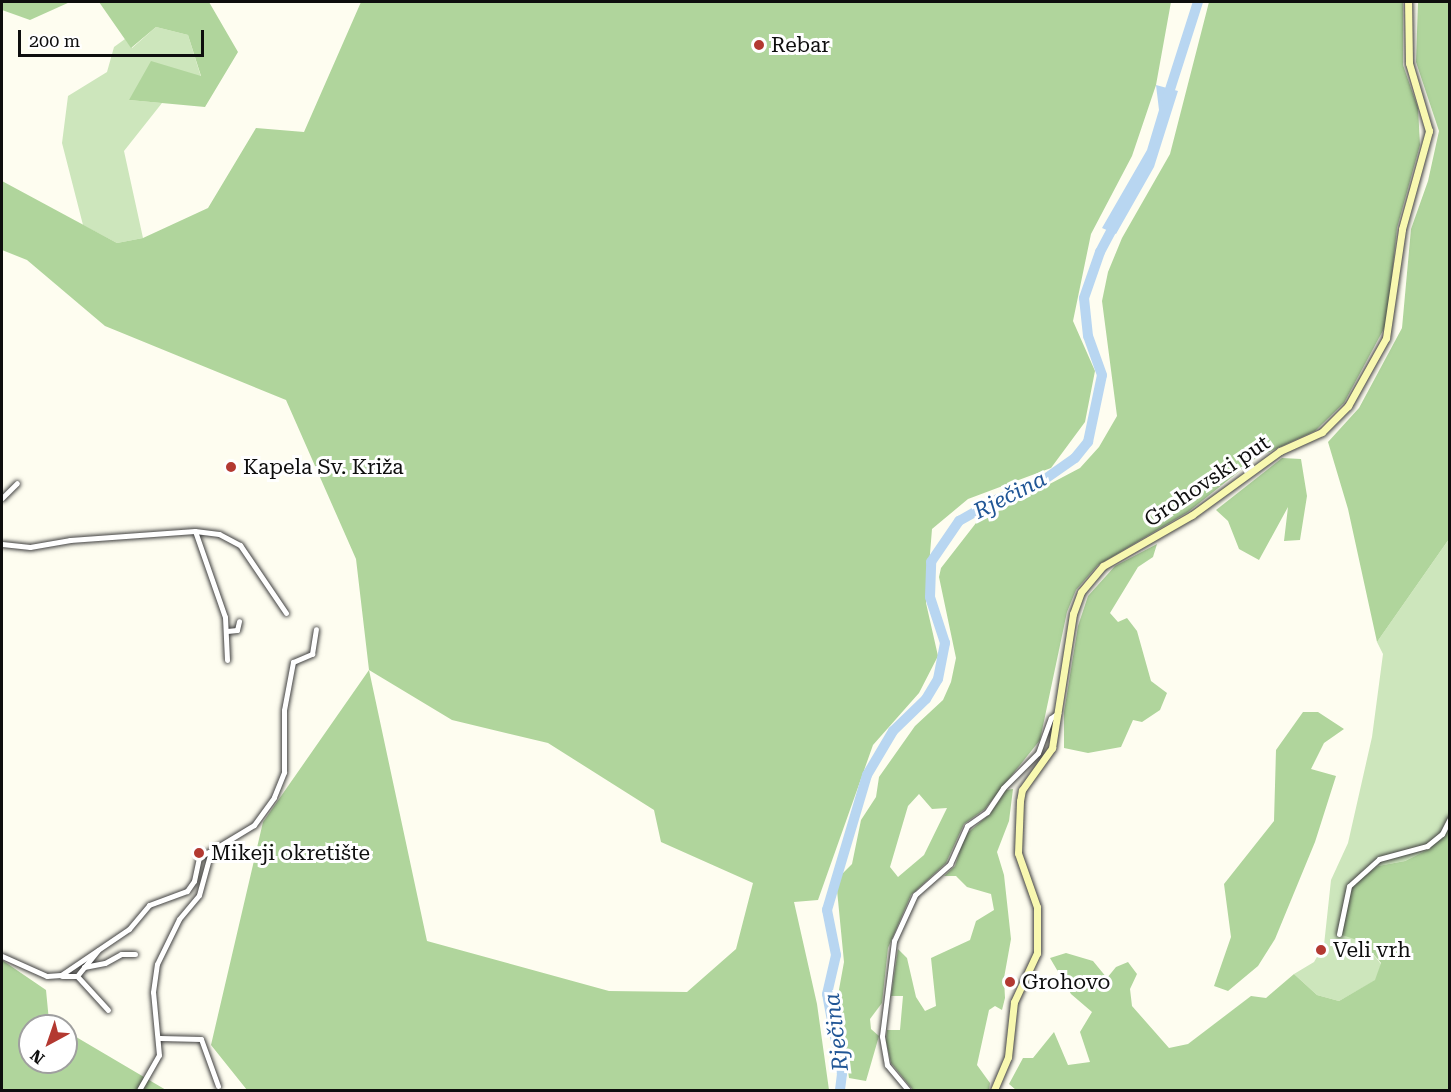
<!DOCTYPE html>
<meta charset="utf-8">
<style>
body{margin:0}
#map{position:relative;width:1451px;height:1092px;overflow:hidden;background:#fefdf0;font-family:"Roboto Serif",serif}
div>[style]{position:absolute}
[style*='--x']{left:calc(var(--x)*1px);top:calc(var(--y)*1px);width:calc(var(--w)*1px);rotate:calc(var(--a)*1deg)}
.green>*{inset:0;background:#cde6bc}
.forest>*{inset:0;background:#b0d59c}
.water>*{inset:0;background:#b8d6f1}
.river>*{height:10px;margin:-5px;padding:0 5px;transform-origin:5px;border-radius:5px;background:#b8d6f1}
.roads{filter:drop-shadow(0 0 2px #414141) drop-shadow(0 0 2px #414141)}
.minor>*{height:5px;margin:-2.5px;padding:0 2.5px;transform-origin:2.5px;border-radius:2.5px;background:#fff}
.secondary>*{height:7px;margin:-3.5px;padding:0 3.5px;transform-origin:3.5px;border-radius:3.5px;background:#f8f8b0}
.dots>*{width:16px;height:16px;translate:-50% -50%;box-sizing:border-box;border:3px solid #fff;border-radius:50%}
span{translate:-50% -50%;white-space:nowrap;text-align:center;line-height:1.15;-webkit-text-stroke:6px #fff;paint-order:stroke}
.poi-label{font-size:21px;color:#0e0e0e}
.left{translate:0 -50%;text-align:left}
.street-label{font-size:21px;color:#0e0e0e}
.water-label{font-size:22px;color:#215696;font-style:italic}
.frame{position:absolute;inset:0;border:3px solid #0e0e0e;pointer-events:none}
.north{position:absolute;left:18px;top:1014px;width:60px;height:60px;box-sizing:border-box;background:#fff;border:2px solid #9f9f9f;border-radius:50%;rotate:220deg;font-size:16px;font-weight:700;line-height:24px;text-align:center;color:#0e0e0e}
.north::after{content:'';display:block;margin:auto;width:21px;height:27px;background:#b33931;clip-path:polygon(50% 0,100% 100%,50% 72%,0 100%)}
.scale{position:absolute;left:18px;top:30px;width:186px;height:27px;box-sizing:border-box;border:3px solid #0e0e0e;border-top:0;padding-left:8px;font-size:18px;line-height:21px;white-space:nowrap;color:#0e0e0e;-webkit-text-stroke:4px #fff;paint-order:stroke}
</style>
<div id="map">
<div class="green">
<i style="clip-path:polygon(156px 27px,188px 35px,201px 77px,129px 100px,162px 103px,124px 151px,143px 238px,117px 243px,83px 225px,62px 143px,68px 96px,107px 72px,114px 47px,125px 39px,132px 48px)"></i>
<i style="clip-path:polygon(1449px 539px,1449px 826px,1429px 849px,1405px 861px,1378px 866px,1347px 889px,1363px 942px,1381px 964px,1376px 980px,1339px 1001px,1317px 995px,1294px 974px,1314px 962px,1324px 945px,1331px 880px,1348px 843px,1372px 737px,1383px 654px,1377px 642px)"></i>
</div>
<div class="forest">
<i style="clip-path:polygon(2px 2px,70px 2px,30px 20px,2px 10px)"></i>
<i style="clip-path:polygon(99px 2px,209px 2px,238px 52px,205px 107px,129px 100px,151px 61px,201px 76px,188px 35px,156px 27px,131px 48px)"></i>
<i style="clip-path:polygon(evenodd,361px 2px,1171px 2px,1156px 85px,1132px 156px,1091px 234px,1073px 321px,1095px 371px,1085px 422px,1051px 468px,968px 499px,932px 529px,926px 603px,938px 656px,919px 693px,873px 745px,818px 900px,794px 902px,817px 1004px,829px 1090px,247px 1090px,211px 1045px,263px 822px,369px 670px,356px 559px,286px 400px,105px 326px,27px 260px,2px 250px,2px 181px,117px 243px,143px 238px,208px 208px,256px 128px,304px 132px,361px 2px,369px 670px,452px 720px,548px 743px,654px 810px,661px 842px,753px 883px,736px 949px,687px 992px,609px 991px,427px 941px,369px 670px)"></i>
<i style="clip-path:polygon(evenodd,1209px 2px,1403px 2px,1403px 65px,1418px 108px,1420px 145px,1397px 228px,1387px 323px,1344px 403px,1315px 431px,1256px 458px,1188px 512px,1098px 565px,1076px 590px,1067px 612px,1040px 740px,985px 809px,964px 824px,946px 863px,911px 895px,888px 948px,882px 1003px,870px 1019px,871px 1029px,879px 1036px,866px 1081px,849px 1078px,838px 995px,844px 962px,837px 890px,840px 876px,852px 864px,861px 820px,876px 797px,879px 777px,915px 726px,943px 700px,951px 682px,956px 658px,939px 577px,941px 568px,976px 523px,1080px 468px,1099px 447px,1117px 416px,1102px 301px,1108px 272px,1122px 238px,1170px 154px,1209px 2px,919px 794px,932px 809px,947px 808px,924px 855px,898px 877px,890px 867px,908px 806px,919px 794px)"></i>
<i style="clip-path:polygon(1418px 2px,1449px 2px,1449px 539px,1377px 642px,1348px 509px,1328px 442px,1359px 408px,1402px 328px,1411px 229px,1428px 181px,1439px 131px,1416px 62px)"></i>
<i style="clip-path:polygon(1282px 458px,1301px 459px,1307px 496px,1300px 540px,1284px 541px,1288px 507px,1259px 560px,1239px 549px,1228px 521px,1216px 510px)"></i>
<i style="clip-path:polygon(1157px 544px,1153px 557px,1138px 567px,1110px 613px,1118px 622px,1127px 618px,1137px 631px,1151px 681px,1167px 693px,1160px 710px,1142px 722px,1133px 720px,1121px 747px,1088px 753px,1064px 748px,1064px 712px,1078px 626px,1088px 596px,1115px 566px)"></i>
<i style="clip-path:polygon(1303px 712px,1318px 712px,1344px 729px,1324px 743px,1311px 769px,1336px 776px,1315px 842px,1275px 939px,1258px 966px,1228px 991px,1214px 986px,1231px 937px,1224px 884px,1274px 821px,1276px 750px)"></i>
<i style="clip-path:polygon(1013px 789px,1009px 821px,997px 852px,1004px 875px,1011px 939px,1004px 978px,1005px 998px,1002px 1010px,995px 1006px,989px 1010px,977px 1065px,990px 1083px,989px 1090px,913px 1090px,891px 1063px,886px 1041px,887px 1030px,900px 1030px,903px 996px,891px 996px,898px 949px,907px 958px,916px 997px,925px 1011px,936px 1006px,931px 958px,970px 940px,976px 921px,994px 910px,991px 894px,967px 887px,956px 876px,944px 876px,955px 866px,965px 835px,990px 814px,1006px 790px)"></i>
<i style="clip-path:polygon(1449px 826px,1449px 1090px,1016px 1090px,1009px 1084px,1023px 1058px,1033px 1058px,1054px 1032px,1068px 1065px,1090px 1062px,1080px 1032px,1092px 1012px,1071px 994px,1050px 958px,1066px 953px,1093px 961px,1107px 978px,1116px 967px,1128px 962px,1137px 974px,1130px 989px,1132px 1006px,1169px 1048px,1188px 1044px,1251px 996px,1266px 998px,1294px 974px,1317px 995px,1339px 1001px,1375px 980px,1381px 963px,1363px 942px,1339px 934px,1347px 889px,1378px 866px,1405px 861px,1429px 849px)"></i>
<i style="clip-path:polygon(2px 960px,46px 990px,49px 1021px,58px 1026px,30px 1026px,30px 1062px,66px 1062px,66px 1031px,166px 1090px,2px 1090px)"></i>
</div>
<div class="water">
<i style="clip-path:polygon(1156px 85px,1178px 91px,1154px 167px,1116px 234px,1102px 228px,1147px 150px,1159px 110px)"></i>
</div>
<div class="river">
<i style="--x:1166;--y:102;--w:105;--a:-72.3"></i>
<i style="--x:840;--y:1090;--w:16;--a:-83"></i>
<i style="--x:842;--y:1074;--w:81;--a:-100.6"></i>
<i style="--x:827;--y:994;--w:40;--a:-77"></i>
<i style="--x:836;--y:955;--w:46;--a:-101.3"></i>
<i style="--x:827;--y:910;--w:141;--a:-73.5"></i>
<i style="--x:867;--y:775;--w:51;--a:-59.4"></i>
<i style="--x:893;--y:731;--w:46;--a:-44.1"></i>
<i style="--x:926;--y:699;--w:23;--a:-59"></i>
<i style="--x:938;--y:679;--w:37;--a:-79"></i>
<i style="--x:945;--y:643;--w:48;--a:-108.1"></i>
<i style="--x:930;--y:597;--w:35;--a:-88"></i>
<i style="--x:931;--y:562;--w:50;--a:-55.7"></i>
<i style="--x:959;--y:521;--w:45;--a:-29.4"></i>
<i style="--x:998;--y:499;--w:43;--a:-20.6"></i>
<i style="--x:1038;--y:484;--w:45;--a:-35.1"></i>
<i style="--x:1075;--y:458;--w:21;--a:-51"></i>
<i style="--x:1088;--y:442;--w:68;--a:-78.2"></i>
<i style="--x:1102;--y:375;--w:41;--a:-109.7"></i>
<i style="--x:1088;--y:336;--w:38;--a:-96"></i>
<i style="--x:1084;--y:298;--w:49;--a:-70.8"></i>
<i style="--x:1100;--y:252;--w:36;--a:-62"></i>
</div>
<div class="roads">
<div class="minor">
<i style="--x:2;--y:498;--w:21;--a:-45"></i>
<i style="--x:195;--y:531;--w:91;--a:70.8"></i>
<i style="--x:225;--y:617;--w:43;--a:87.3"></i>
<i style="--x:2;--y:544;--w:28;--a:6"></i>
<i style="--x:30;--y:547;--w:41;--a:-9.9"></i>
<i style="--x:70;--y:540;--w:125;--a:-4.1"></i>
<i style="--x:195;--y:531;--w:24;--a:7"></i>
<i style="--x:219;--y:534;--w:24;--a:28"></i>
<i style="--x:240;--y:545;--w:82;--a:55.9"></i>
<i style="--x:227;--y:631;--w:10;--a:-6"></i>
<i style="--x:237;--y:630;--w:9;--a:-77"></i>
<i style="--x:1339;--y:934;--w:49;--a:-78.2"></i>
<i style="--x:1349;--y:886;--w:40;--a:-42"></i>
<i style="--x:1379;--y:859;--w:50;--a:-15.2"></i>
<i style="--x:1427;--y:846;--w:19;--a:-39"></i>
<i style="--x:1442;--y:834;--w:18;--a:-63"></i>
<i style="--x:2;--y:956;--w:49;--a:24"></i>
<i style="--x:47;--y:976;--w:14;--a:-4"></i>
<i style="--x:61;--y:975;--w:82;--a:-34.1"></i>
<i style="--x:129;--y:929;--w:31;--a:-50"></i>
<i style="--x:149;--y:905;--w:40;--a:-20.2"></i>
<i style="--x:187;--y:891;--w:12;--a:-55"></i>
<i style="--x:194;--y:881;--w:25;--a:-78"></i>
<i style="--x:199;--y:857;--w:13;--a:-27"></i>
<i style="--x:84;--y:967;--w:21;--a:-11"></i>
<i style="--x:105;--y:963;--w:18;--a:-29"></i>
<i style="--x:121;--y:954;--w:14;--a:0"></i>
<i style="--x:62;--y:976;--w:15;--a:0"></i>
<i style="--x:77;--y:976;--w:33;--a:-51"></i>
<i style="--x:77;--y:976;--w:46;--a:47.6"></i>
<i style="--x:160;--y:1038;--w:41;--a:1.4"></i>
<i style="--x:201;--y:1039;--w:50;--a:70.1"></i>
<i style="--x:139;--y:1090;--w:40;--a:-60.3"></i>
<i style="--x:159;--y:1055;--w:63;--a:-95.4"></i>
<i style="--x:153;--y:992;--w:28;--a:-82"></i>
<i style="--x:157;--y:964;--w:50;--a:-63.9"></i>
<i style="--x:179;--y:919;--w:31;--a:-50"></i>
<i style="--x:199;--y:895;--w:46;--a:-74.7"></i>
<i style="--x:211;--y:851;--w:50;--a:-31.2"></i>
<i style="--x:254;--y:825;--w:34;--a:-54"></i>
<i style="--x:274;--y:797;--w:27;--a:-68"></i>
<i style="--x:284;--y:772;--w:62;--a:-90"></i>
<i style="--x:284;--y:710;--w:49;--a:-79.4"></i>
<i style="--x:293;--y:662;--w:21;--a:-23"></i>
<i style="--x:312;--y:654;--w:25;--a:-81"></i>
<i style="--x:908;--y:1090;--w:33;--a:-130"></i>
<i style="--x:887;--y:1065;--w:29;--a:-100"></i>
<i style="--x:882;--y:1036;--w:96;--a:-82.8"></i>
<i style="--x:894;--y:941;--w:51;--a:-65.5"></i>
<i style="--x:915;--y:895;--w:47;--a:-41.5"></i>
<i style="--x:950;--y:864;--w:42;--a:-65.9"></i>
<i style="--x:967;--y:826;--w:24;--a:-35"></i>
<i style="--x:987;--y:812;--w:29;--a:-56"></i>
<i style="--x:1003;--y:788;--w:49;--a:-45"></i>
<i style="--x:1038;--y:753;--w:37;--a:-70"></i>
<i style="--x:1051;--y:718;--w:9;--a:-36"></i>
</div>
<div class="secondary">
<i style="--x:994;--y:1090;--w:36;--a:-67"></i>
<i style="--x:1008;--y:1057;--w:55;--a:-83.8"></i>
<i style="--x:1014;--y:1002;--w:54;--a:-64.9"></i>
<i style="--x:1037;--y:953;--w:46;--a:-90"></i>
<i style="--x:1037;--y:907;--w:57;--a:-109.4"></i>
<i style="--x:1018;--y:853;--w:52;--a:-87.8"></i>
<i style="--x:1020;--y:801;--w:11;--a:-80"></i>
<i style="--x:1022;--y:790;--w:52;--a:-54.5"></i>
<i style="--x:1052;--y:748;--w:136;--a:-81.1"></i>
<i style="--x:1073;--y:614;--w:23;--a:-70"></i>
<i style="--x:1081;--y:592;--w:34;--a:-50"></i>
<i style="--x:1103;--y:566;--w:103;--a:-29.8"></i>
<i style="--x:1192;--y:515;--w:109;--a:-36"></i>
<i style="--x:1280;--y:451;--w:46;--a:-24.3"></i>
<i style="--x:1322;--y:432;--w:37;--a:-45"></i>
<i style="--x:1348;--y:406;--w:78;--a:-60.8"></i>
<i style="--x:1386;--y:338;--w:110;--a:-81.6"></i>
<i style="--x:1402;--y:229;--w:102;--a:-74.6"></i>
<i style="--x:1429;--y:131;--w:71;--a:-106.4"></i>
<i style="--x:1409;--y:63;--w:61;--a:-90.9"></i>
</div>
</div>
<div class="dots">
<i style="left:759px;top:45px;background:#b33931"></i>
<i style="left:231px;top:467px;background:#b33931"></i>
<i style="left:199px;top:853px;background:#b33931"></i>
<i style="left:1321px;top:950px;background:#b33931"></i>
<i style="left:1010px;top:982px;background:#b33931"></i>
</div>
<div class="poi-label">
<span class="left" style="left:771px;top:45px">Rebar</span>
<span class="left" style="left:243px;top:467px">Kapela Sv. Križa</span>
<span class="left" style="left:211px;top:853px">Mikeji okretište</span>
<span class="left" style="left:1333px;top:950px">Veli vrh</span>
<span class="left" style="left:1022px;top:982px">Grohovo</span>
</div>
<div class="street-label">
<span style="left:1207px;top:481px;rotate:-34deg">Grohovski put</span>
</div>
<div class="water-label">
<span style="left:1010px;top:495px;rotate:-27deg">Rječina</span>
<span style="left:836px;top:1032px;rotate:-97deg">Rječina</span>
</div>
<div class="frame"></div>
<div class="north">N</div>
<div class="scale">200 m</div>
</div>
